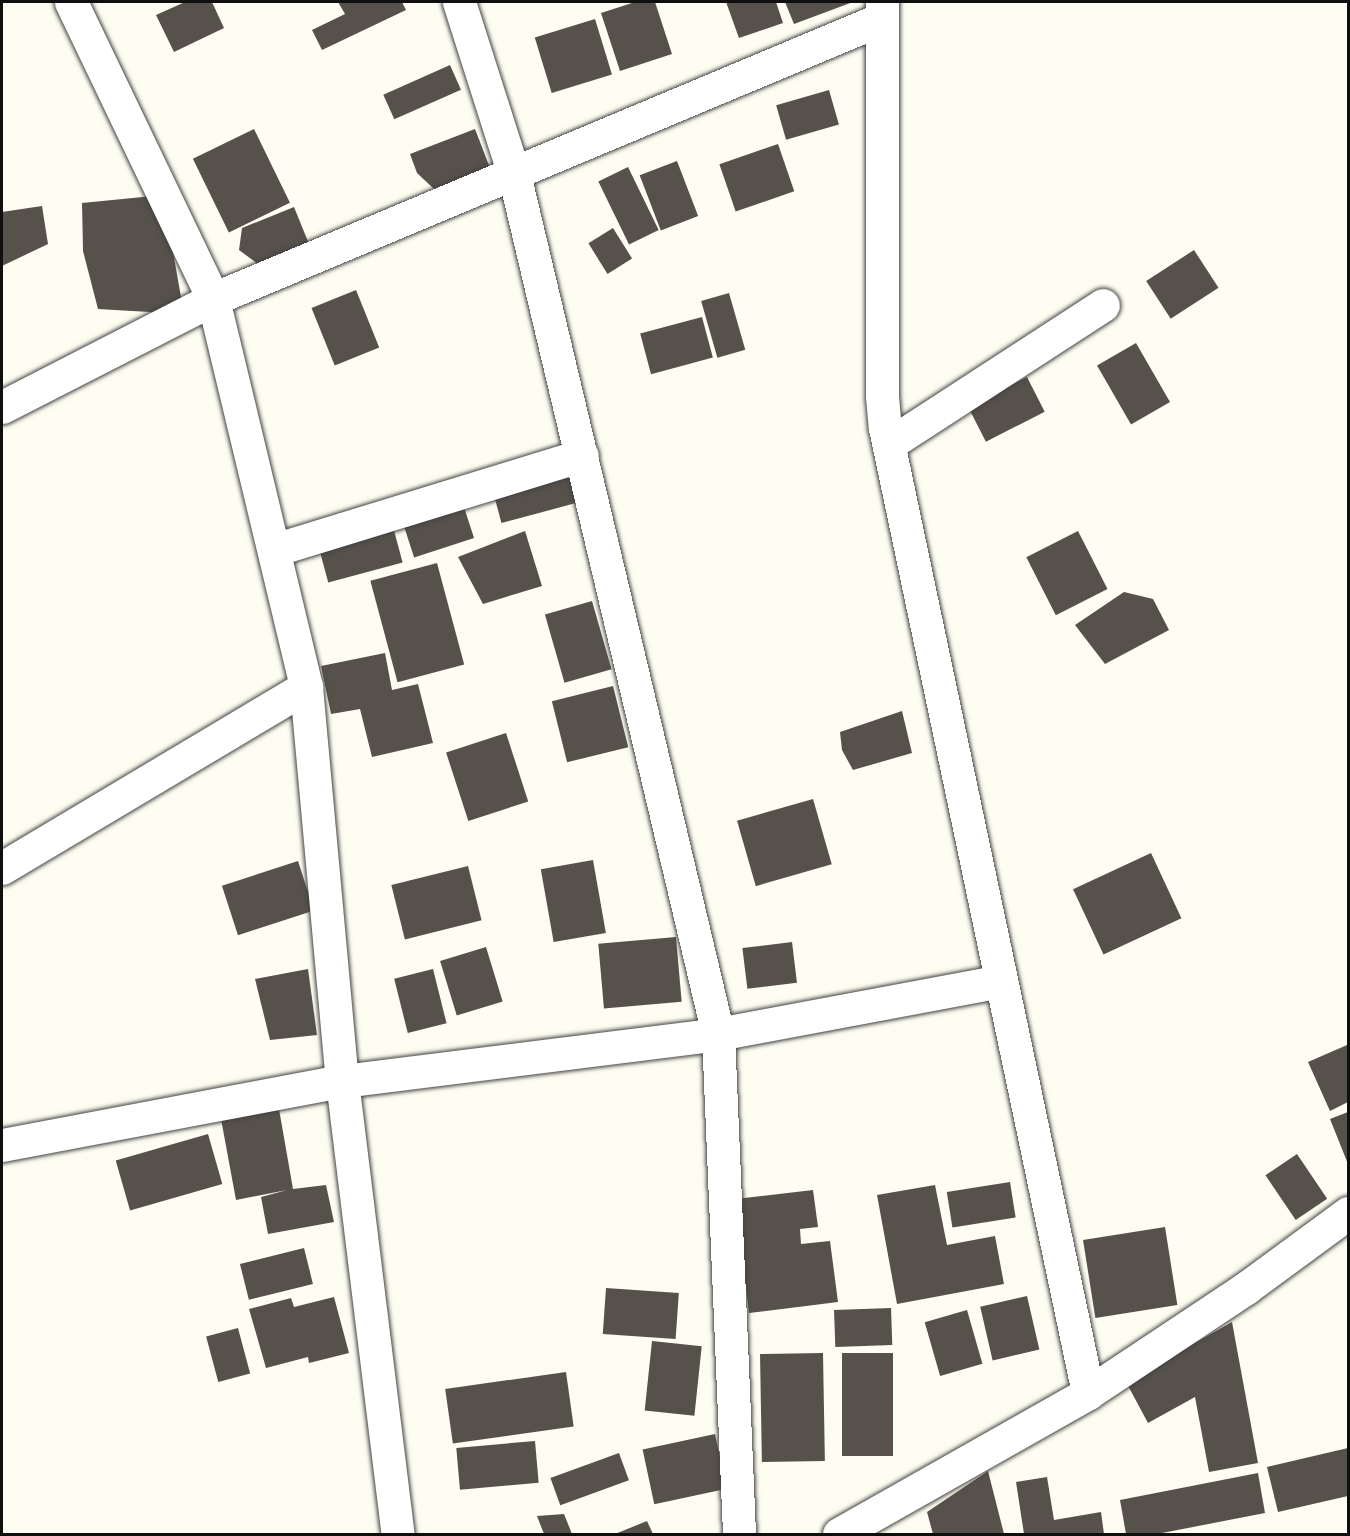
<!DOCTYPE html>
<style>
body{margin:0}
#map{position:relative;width:1350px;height:1536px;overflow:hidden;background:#fefdf1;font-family:"PT Serif",serif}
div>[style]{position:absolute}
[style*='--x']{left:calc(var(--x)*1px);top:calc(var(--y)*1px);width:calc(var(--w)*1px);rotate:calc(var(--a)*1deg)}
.building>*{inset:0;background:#57514b;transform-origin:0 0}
.roads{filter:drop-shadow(0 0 2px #424242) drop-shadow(0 0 2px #424242)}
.minor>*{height:33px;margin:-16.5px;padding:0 16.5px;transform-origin:16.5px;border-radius:16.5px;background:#fff}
span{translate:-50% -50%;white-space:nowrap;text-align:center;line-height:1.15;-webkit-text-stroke:6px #fff;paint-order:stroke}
.frame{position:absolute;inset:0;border:3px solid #0f0f0f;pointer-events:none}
</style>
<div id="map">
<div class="building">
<i style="clip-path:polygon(185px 2px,212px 2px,224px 28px,174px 52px,156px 15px)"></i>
<i style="clip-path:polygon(338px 2px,402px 2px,406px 10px,322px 50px,312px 30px,345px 14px)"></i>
<i style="clip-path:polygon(635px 2px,655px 2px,672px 54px,620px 71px,601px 13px)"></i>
<i style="clip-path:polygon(726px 2px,776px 2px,783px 23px,739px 38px)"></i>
<i style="clip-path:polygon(785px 2px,853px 2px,794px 24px)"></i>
<i style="left:595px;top:19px;width:58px;height:63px;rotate:73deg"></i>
<i style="left:450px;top:65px;width:27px;height:73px;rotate:66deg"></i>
<i style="left:829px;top:90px;width:36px;height:55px;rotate:74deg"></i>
<i style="left:254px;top:129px;width:82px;height:68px;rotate:64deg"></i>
<i style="clip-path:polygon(475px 129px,490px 168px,434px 189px,417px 173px,410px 154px)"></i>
<i style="left:778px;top:144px;width:50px;height:62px;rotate:71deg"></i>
<i style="left:677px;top:161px;width:59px;height:40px;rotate:69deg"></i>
<i style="left:628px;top:167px;width:70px;height:33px;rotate:64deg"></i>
<i style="clip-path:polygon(163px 195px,184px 314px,98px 309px,83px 251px,82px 203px)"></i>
<i style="clip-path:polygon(42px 206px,48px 244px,2px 266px,2px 212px)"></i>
<i style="clip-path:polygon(294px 207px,309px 244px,258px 264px,239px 250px,242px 228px)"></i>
<i style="left:613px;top:228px;width:36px;height:29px;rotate:58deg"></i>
<i style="left:1194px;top:250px;width:45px;height:57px;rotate:57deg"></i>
<i style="left:356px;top:290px;width:62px;height:48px;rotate:68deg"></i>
<i style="left:729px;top:293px;width:59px;height:29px;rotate:74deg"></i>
<i style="left:702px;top:317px;width:42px;height:64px;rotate:75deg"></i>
<i style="left:1136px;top:343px;width:68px;height:45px;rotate:60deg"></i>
<i style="left:1027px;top:377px;width:39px;height:66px;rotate:63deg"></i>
<i style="left:568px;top:470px;width:34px;height:78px;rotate:75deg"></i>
<i style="left:462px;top:501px;width:39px;height:63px;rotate:72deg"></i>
<i style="left:392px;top:523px;width:41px;height:77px;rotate:75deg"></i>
<i style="clip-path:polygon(525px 531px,542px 586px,483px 604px,458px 557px)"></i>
<i style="left:1078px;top:531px;width:65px;height:58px;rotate:63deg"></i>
<i style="left:437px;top:563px;width:105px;height:69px;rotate:75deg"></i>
<i style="clip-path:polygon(1124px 592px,1153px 599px,1169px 630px,1105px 664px,1075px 625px)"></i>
<i style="left:592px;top:601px;width:71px;height:49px;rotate:74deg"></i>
<i style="clip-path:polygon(385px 653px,392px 690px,418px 684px,433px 743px,372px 757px,360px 709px,331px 714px,321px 666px)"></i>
<i style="left:613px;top:686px;width:63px;height:63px;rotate:76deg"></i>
<i style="clip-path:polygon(902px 711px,912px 753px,853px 770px,842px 750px,840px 732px)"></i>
<i style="left:506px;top:733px;width:72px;height:63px;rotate:72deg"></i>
<i style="left:813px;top:799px;width:68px;height:79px;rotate:74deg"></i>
<i style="left:1151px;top:853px;width:72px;height:86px;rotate:65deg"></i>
<i style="left:593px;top:860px;width:74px;height:53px;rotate:80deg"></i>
<i style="left:298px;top:861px;width:52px;height:80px;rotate:72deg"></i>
<i style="left:468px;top:866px;width:56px;height:79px;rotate:76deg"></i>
<i style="left:676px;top:937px;width:65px;height:78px;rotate:85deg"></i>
<i style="left:792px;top:942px;width:41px;height:50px;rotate:83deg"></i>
<i style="left:486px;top:947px;width:57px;height:48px;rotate:73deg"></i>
<i style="clip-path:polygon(308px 969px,317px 1035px,270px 1040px,255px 979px)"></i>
<i style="left:433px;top:969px;width:56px;height:40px;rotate:76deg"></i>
<i style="clip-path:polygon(1347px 1045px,1348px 1102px,1330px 1111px,1308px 1062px)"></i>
<i style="clip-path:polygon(279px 1109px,293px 1189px,326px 1185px,334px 1222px,268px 1234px,261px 1197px,287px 1190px,236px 1200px,221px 1119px)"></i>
<i style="clip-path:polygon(1348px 1112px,1348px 1164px,1330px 1119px)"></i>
<i style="left:208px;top:1134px;width:52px;height:96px;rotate:74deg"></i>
<i style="left:1297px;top:1154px;width:54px;height:38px;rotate:56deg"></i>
<i style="left:1010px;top:1182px;width:36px;height:64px;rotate:81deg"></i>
<i style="clip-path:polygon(935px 1185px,947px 1245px,995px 1236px,1004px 1284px,897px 1304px,877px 1195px)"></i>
<i style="clip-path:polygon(813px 1190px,818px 1227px,800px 1229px,801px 1244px,830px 1241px,838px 1302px,749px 1313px,735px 1199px)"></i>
<i style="left:1165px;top:1227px;width:79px;height:83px;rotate:81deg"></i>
<i style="left:304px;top:1248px;width:37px;height:66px;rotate:76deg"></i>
<i style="left:606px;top:1288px;width:73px;height:46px;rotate:4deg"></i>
<i style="left:1027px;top:1296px;width:55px;height:48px;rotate:77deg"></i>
<i style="clip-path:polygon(334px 1297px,349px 1353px,309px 1363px,308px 1357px,266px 1368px,249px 1309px,291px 1298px,294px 1307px)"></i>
<i style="left:891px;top:1308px;width:37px;height:57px;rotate:88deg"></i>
<i style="left:967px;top:1310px;width:56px;height:44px;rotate:74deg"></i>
<i style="clip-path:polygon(1232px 1322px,1258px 1463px,1209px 1472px,1195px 1397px,1148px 1423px,1126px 1382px)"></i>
<i style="left:238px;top:1328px;width:47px;height:33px;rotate:75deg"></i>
<i style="left:652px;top:1341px;width:50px;height:70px;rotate:6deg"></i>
<i style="left:823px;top:1353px;width:108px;height:63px;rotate:89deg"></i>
<i style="left:842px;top:1353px;width:51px;height:103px"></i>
<i style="left:566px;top:1372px;width:55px;height:122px;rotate:82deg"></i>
<i style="left:715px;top:1434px;width:56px;height:74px;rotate:78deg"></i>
<i style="left:535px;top:1441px;width:42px;height:79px;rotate:85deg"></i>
<i style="clip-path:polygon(1348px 1448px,1348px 1496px,1278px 1512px,1267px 1467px)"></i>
<i style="left:619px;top:1453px;width:29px;height:73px;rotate:70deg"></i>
<i style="clip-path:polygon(988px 1471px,1004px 1534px,933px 1534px,927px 1512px)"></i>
<i style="clip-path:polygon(1258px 1473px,1265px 1513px,1157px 1534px,1126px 1534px,1120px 1500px)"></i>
<i style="clip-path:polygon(1047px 1477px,1054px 1520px,1101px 1512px,1104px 1534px,1024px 1534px,1016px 1482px)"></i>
<i style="clip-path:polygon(564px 1514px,572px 1534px,544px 1534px,537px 1516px)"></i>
<i style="clip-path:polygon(647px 1521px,653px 1534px,615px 1534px)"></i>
</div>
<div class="roads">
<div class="minor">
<i style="--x:71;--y:2;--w:329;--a:64.4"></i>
<i style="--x:213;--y:299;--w:399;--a:76.5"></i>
<i style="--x:306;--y:687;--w:396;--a:84.8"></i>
<i style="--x:342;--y:1081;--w:456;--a:83"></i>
<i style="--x:459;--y:2;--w:181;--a:72.3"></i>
<i style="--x:514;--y:174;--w:884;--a:76.66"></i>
<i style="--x:718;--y:1034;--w:500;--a:87.59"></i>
<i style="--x:882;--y:2;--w:394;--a:90"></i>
<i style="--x:882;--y:396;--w:32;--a:85"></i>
<i style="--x:885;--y:428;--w:986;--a:78.12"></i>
<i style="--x:2;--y:407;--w:237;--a:-27.1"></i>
<i style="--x:213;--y:299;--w:724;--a:-22.74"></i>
<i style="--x:889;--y:444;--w:255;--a:-33"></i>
<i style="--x:274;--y:550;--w:322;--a:-17.1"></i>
<i style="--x:2;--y:868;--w:354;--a:-30.8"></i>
<i style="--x:2;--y:1145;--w:346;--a:-10.7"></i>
<i style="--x:342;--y:1081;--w:379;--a:-7.1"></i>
<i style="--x:718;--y:1034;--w:288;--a:-10.6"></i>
<i style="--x:839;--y:1534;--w:286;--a:-29.5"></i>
<i style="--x:1088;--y:1393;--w:190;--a:-33.6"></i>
<i style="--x:1246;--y:1288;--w:127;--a:-36.3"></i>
</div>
</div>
<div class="frame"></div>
</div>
